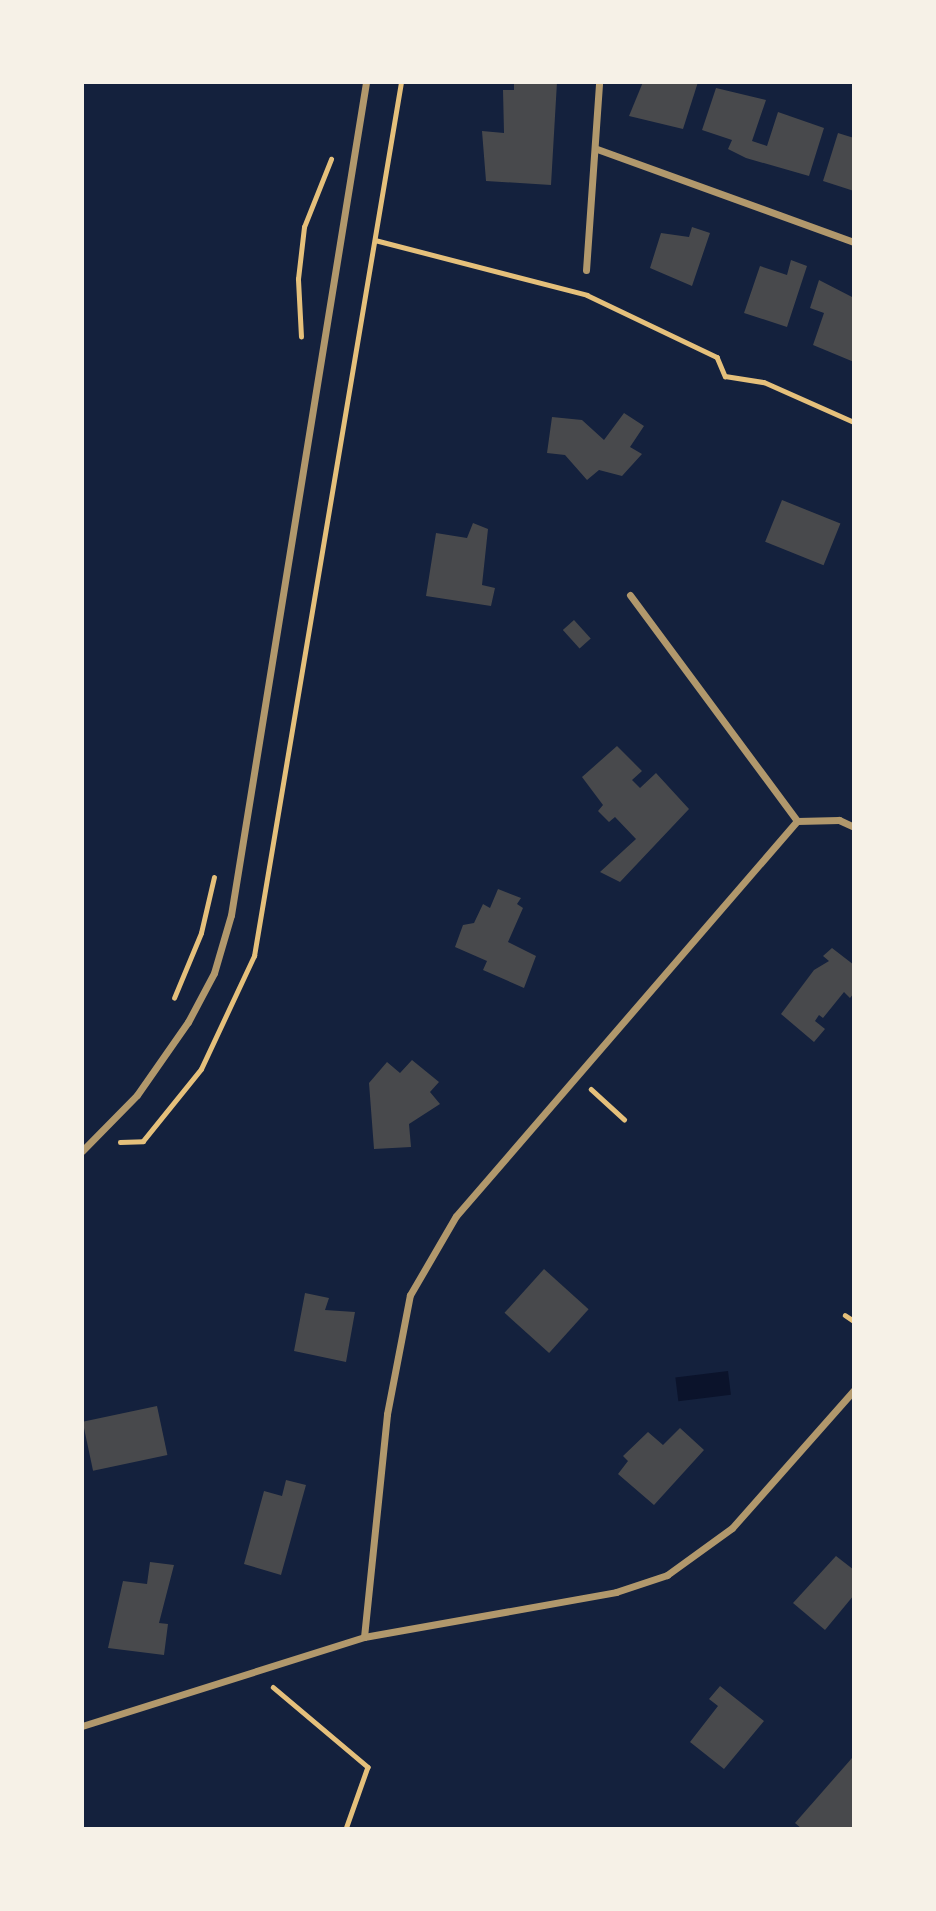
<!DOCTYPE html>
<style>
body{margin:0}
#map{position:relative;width:936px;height:1911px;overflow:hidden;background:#14213d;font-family:"Fira Sans",sans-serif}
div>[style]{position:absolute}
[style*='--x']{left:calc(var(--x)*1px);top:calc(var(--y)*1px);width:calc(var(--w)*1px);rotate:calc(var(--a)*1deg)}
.water>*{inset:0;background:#0b132b;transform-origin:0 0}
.building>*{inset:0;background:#48494c;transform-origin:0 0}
.path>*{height:4.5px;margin:-2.25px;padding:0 2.25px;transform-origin:2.25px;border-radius:2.25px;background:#e5c07b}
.minor>*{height:7px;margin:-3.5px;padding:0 3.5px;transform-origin:3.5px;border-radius:3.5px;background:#b1986c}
span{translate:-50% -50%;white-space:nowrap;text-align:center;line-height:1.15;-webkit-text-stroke:6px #f6f1e7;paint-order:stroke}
.frame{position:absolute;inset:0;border:84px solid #f6f1e7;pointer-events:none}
</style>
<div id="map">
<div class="water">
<i style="left:728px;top:1371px;width:24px;height:53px;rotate:83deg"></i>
</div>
<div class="building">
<i style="clip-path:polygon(514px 82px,557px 82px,551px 185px,486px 181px,482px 131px,504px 133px,503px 90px,514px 90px)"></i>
<i style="clip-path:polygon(643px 82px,698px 82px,683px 129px,629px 116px)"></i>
<i style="clip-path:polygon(716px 88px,766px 100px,752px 141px,767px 146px,778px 112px,824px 128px,809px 176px,746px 158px,728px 149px,732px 140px,702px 130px)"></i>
<i style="clip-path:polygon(838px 133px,854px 138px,854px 191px,823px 181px)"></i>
<i style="clip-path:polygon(692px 227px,710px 233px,692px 286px,650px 268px,661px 233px,689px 237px)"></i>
<i style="clip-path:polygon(791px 260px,807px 266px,787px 327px,744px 313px,760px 266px,787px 275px)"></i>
<i style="clip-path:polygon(819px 280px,854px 298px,854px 362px,813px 345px,824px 313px,810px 308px)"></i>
<i style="clip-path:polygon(624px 413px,644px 426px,630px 447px,642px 454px,622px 476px,599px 470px,587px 480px,565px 455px,547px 453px,552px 417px,582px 420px,604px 440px)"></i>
<i style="left:782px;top:500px;width:63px;height:45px;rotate:22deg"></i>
<i style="clip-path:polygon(473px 523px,488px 529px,482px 585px,495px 588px,491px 606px,426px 596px,436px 533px,467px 538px)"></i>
<i style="left:574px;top:620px;width:25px;height:15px;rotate:48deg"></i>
<i style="clip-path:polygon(617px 746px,642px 771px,632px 780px,640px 788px,656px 773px,689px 809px,620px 882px,600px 872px,636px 839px,615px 817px,609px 822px,598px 811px,603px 805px,582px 777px)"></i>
<i style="clip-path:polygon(498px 889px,521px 898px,517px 904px,523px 908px,508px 942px,536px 956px,524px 988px,483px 970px,487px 961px,455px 947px,463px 925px,474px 923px,483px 904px,490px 908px)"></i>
<i style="clip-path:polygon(832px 948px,854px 965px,854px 993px,850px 998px,844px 992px,823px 1018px,819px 1015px,815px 1021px,825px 1029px,814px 1042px,781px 1014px,814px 970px,829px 961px,823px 956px)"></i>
<i style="clip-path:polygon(412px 1060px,439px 1082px,430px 1092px,440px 1104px,409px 1124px,411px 1147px,374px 1149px,369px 1083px,387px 1062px,400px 1073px)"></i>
<i style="left:544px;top:1269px;width:60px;height:59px;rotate:42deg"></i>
<i style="clip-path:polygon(305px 1293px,329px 1298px,325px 1310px,355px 1312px,346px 1362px,294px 1351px)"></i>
<i style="left:157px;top:1406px;width:50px;height:76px;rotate:78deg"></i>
<i style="clip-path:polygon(680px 1428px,704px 1450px,654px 1505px,618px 1474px,628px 1461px,623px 1456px,648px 1432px,663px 1445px)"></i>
<i style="clip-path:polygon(286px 1480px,306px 1485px,281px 1575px,244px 1564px,264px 1491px,282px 1496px)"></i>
<i style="clip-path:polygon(836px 1556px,854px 1570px,854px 1595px,825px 1630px,793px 1603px)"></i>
<i style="clip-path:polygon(150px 1562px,174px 1565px,159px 1623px,168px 1624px,164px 1655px,108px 1648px,123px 1581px,147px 1584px)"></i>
<i style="clip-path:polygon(720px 1686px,764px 1721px,724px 1769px,690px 1742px,718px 1706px,709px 1699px)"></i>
<i style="clip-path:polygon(852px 1758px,854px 1829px,802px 1829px,795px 1823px)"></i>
</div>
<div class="path">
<i style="--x:375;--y:240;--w:219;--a:14.5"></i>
<i style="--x:587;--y:295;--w:144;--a:25.5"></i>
<i style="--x:717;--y:357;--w:21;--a:67"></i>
<i style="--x:725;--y:376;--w:39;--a:9"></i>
<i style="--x:764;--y:382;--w:98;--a:24"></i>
<i style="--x:301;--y:337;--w:58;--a:-93"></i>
<i style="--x:298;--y:279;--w:52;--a:-83.4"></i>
<i style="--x:304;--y:227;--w:73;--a:-68.3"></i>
<i style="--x:174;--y:998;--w:70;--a:-67.4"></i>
<i style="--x:201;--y:933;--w:57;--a:-76.9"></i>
<i style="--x:591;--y:1089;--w:45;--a:42.3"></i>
<i style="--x:120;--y:1142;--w:23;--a:-2"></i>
<i style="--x:143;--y:1141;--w:92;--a:-51.1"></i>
<i style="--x:201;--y:1069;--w:125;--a:-64.9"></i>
<i style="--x:254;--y:956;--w:886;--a:-80.45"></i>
<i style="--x:845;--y:1315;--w:11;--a:34"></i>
<i style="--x:273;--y:1687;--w:124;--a:40.1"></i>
<i style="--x:368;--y:1767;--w:66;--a:109.5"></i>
</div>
<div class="minor">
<i style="--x:597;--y:149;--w:273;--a:19.9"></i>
<i style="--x:586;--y:270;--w:188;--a:-86"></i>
<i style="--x:630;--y:595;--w:281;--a:53.5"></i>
<i style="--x:82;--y:1151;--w:78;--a:-45.5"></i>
<i style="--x:137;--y:1095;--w:89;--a:-55.1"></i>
<i style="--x:188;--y:1022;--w:55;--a:-62"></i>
<i style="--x:214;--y:973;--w:60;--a:-73.7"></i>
<i style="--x:231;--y:915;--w:844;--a:-80.79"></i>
<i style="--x:364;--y:1637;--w:224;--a:-84.1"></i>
<i style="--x:387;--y:1414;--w:121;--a:-79.1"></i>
<i style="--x:410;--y:1295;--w:91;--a:-59.8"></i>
<i style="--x:456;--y:1216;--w:522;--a:-49.2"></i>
<i style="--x:797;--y:821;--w:42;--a:-1.4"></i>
<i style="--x:839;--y:820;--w:17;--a:25"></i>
<i style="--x:82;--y:1726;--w:296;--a:-17.5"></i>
<i style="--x:364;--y:1637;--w:256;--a:-10.1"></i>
<i style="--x:616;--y:1592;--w:54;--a:-18.4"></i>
<i style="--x:667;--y:1575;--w:80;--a:-35.9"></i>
<i style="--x:732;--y:1528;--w:184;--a:-48.5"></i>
</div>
<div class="frame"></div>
</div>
